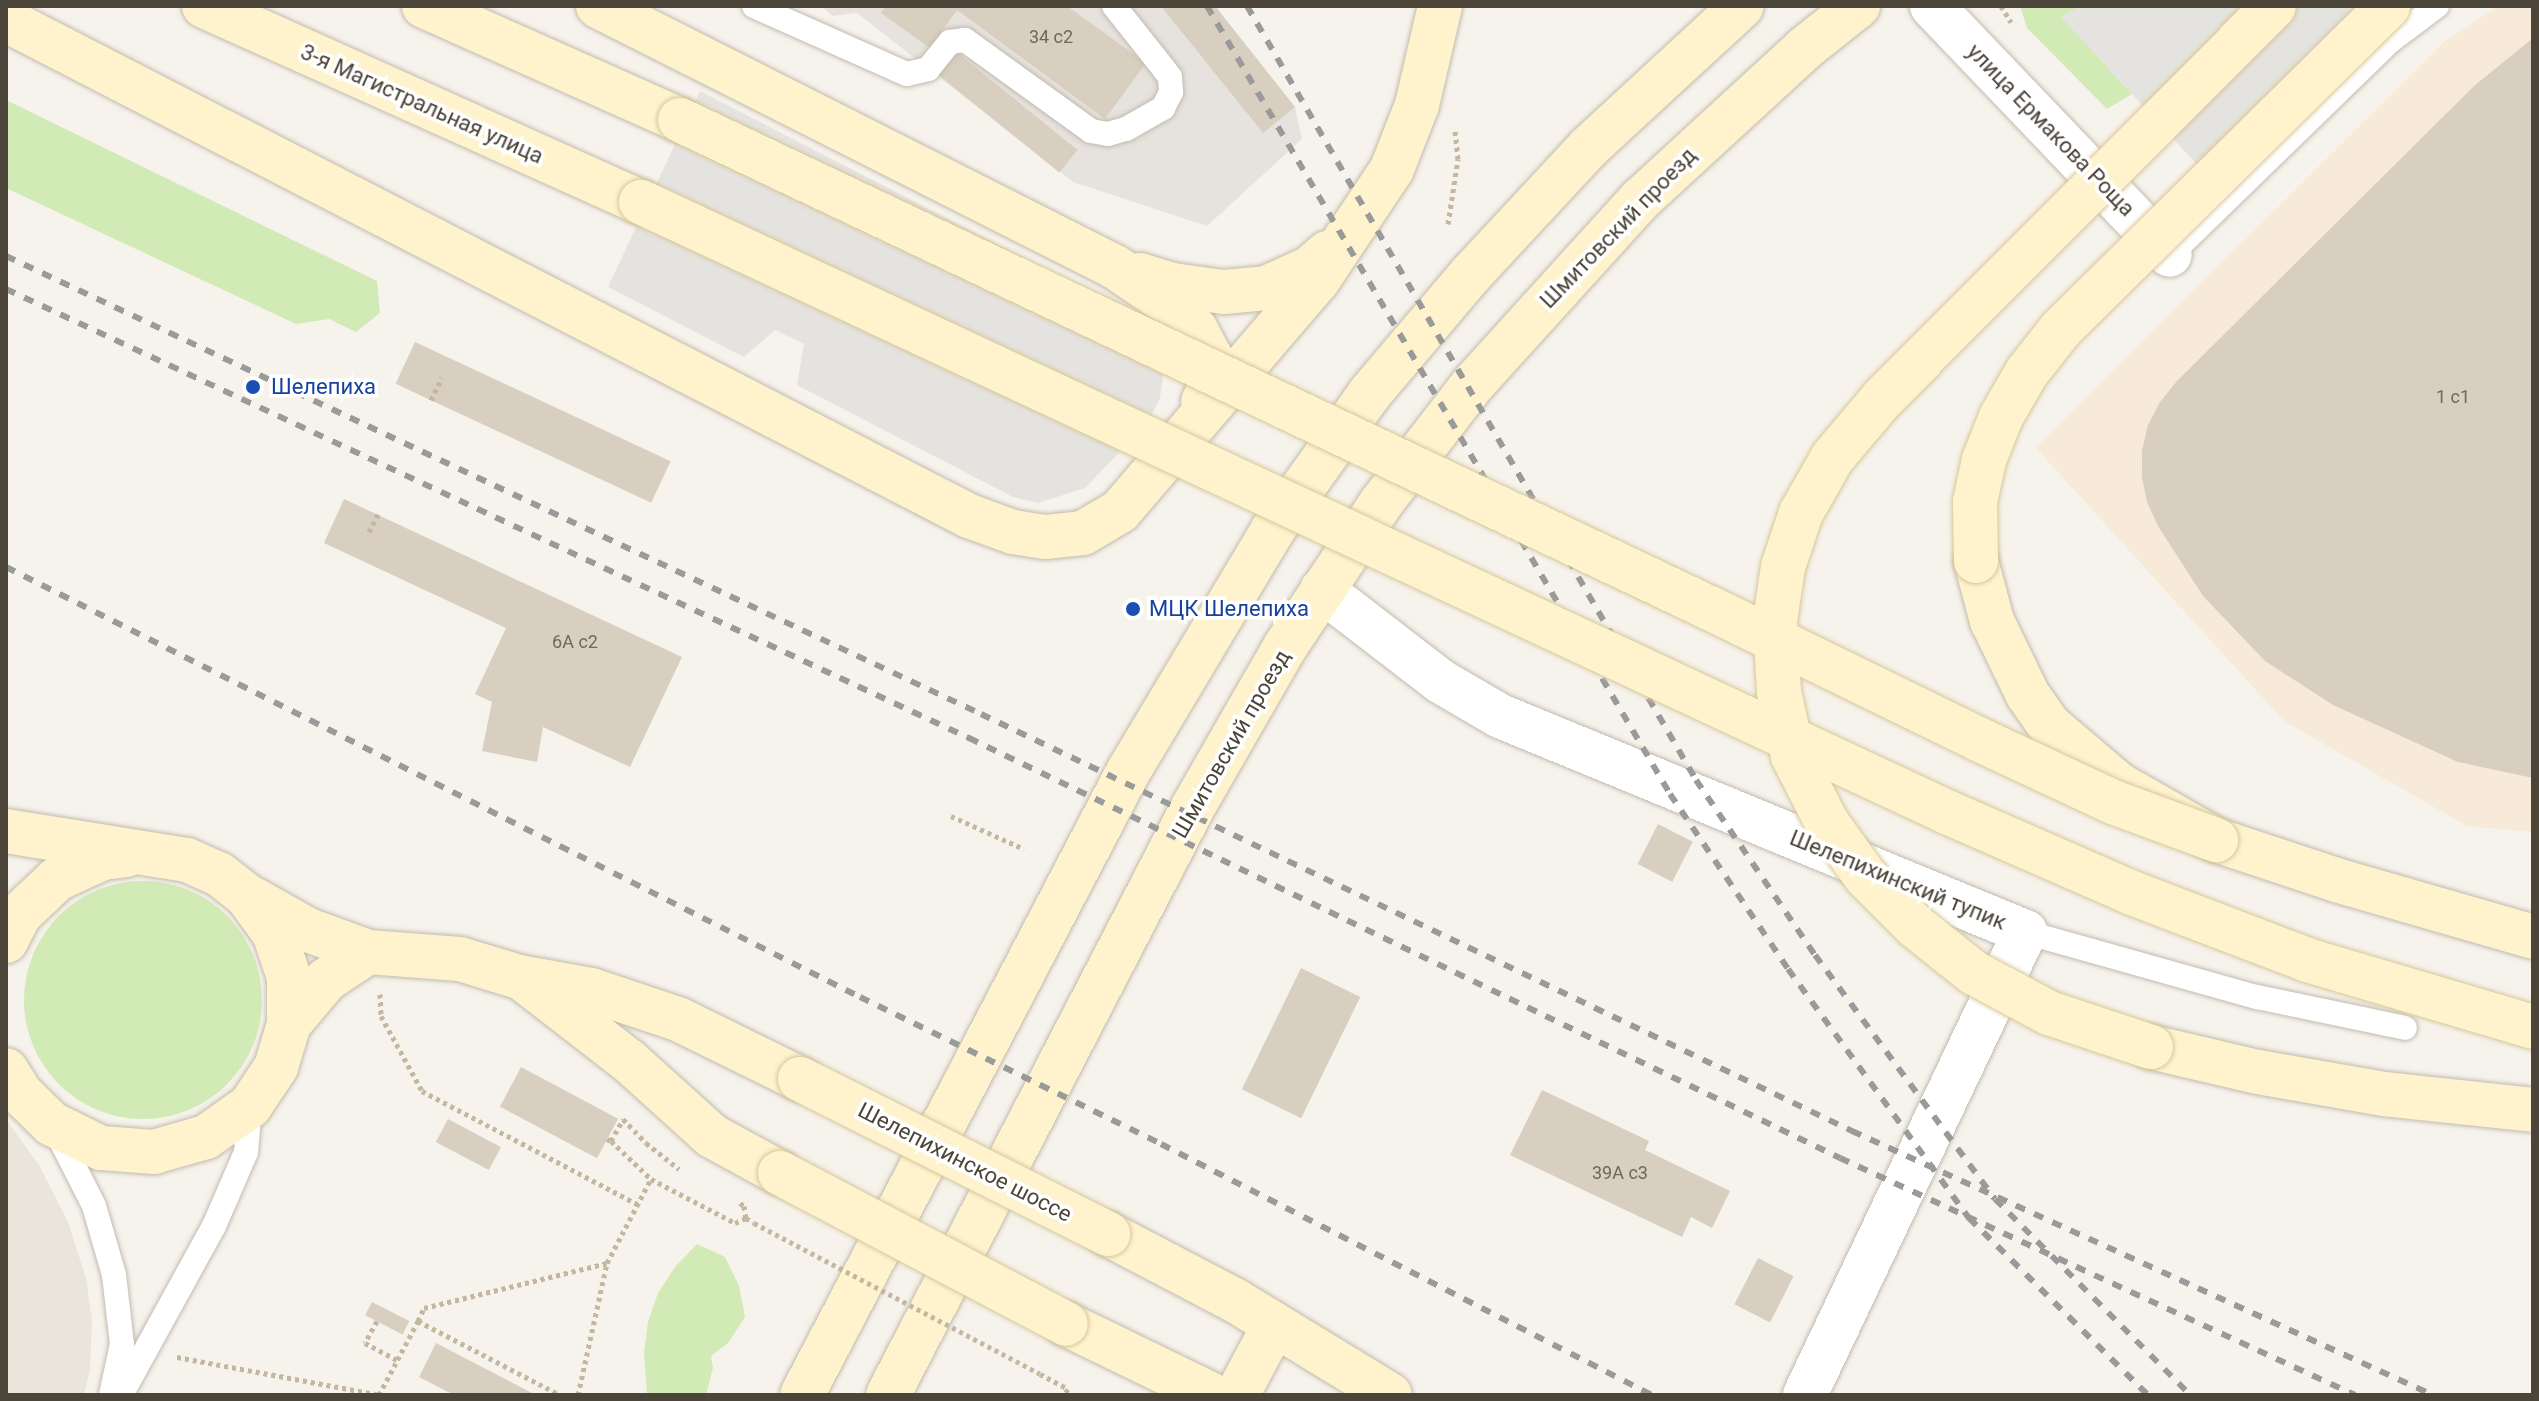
<!DOCTYPE html>
<meta charset="utf-8">
<style>
body{margin:0}
#map{position:relative;width:2539px;height:1401px;overflow:hidden;background:#f6f3ec;font-family:Roboto,sans-serif}
div>[style]{position:absolute}
[style*='--x']{left:calc(var(--x)*1px);top:calc(var(--y)*1px);width:calc(var(--w)*1px);rotate:calc(var(--a)*1deg)}
.residential>*{inset:0;background:#eae5da}
.commercial>*{inset:0;background:#f7ead8}
.industrial>*{inset:0;background:#e6e2dd}
.green>*{inset:0;background:#d2eab5}
.round{border-radius:50%}
.parking>*{inset:0;background:#e5e3e0}
.building>*{inset:0;background:#d8cfc1;transform-origin:0 0}
.path>*{height:5px;margin-top:-2.5px;transform-origin:0;background:repeating-linear-gradient(90deg,#c4b79f 0 4px,transparent 0 8px)}
.roads{filter:drop-shadow(0 0 2px #c2bbae) drop-shadow(0 0 2px #c2bbae)}
.lane>*{height:24px;margin:-12px;padding:0 12px;transform-origin:12px;border-radius:12px;background:#fff}
.street>*{height:44px;margin:-22px;padding:0 22px;transform-origin:22px;border-radius:22px;background:#fff}
.secondary>*{height:44px;margin:-22px;padding:0 22px;transform-origin:22px;border-radius:22px;background:#fff3cd}
.rail>*{height:6px;margin-top:-3px;transform-origin:0;background:repeating-linear-gradient(90deg,#9a9a9a 0 10px,transparent 0 20px)}
.path-bridge>*{height:5px;margin-top:-2.5px;transform-origin:0;background:repeating-linear-gradient(90deg,#c4b79f 0 4px,transparent 0 8px)}
.bridges{filter:drop-shadow(0 0 2px #d6c79b) drop-shadow(0 0 2px #d6c79b)}
.secondary-bridge>*{height:44px;margin:-22px;padding:0 22px;transform-origin:22px;border-radius:22px;background:#fff3cd}
.dots>*{width:22px;height:22px;translate:-50% -50%;box-sizing:border-box;border:4px solid #fff;border-radius:50%}
span{translate:-50% -50%;white-space:nowrap;text-align:center;line-height:1.15;-webkit-text-stroke:7px #fff;paint-order:stroke}
.number-label{font-size:18px;color:#6e675b}
.number-label span{-webkit-text-stroke-width:0}
.street-label{font-size:22px;color:#4b4439}
.transit-label{font-size:22px;color:#164399}
.left{translate:0 -50%;text-align:left}
.frame{position:absolute;inset:0;border:8px solid #4b4439;pointer-events:none}
</style>
<div id="map">
<div class="residential">
<i style="clip-path:polygon(6px 1119px,40px 1167px,68px 1222px,86px 1278px,92px 1320px,90px 1369px,84px 1395px,6px 1395px)"></i>
</div>
<div class="commercial">
<i style="clip-path:polygon(2498px 6px,2533px 6px,2533px 832px,2467px 826px,2284px 721px,2036px 448px,2444px 42px)"></i>
</div>
<div class="industrial">
<i style="clip-path:polygon(822px 6px,1215px 6px,1295px 107px,1302px 139px,1207px 226px,1073px 182px,857px 13px,832px 16px)"></i>
</div>
<div class="green">
<i style="clip-path:polygon(2020px 6px,2081px 6px,2062px 17px,2132px 94px,2107px 109px,2027px 28px)"></i>
<i style="clip-path:polygon(6px 100px,377px 281px,380px 313px,356px 332px,329px 319px,296px 324px,6px 188px)"></i>
<i class="round" style="left:24px;top:881px;width:238px;height:238px"></i>
<i style="clip-path:polygon(697px 1244px,725px 1257px,739px 1286px,745px 1317px,728px 1343px,711px 1356px,713px 1368px,706px 1395px,647px 1395px,644px 1352px,648px 1322px,658px 1293px,675px 1267px)"></i>
</div>
<div class="parking">
<i style="clip-path:polygon(2081px 6px,2398px 6px,2215px 184px,2061px 17px)"></i>
<i style="clip-path:polygon(700px 91px,1108px 301px,1164px 369px,1160px 398px,1147px 424px,1085px 488px,1038px 503px,1013px 497px,797px 385px,804px 344px,775px 330px,744px 357px,608px 287px)"></i>
</div>
<div class="building">
<i style="clip-path:polygon(886px 6px,1067px 6px,1146px 63px,1105px 119px,957px 10px,930px 48px,881px 13px)"></i>
<i style="clip-path:polygon(1161px 6px,1215px 6px,1295px 107px,1263px 133px)"></i>
<i style="clip-path:polygon(2533px 38px,2533px 778px,2458px 762px,2333px 705px,2265px 661px,2203px 596px,2158px 526px,2147px 502px,2142px 477px,2142px 451px,2148px 425px,2160px 402px,2177px 381px,2474px 86px)"></i>
<i style="left:954px;top:50px;width:159px;height:29px;rotate:39deg"></i>
<i style="left:415px;top:342px;width:282px;height:46px;rotate:25deg"></i>
<i style="clip-path:polygon(344px 499px,682px 657px,630px 767px,543px 727px,537px 762px,482px 751px,492px 702px,475px 694px,506px 628px,324px 543px)"></i>
<i style="left:1658px;top:824px;width:39px;height:45px;rotate:27deg"></i>
<i style="left:1301px;top:968px;width:66px;height:135px;rotate:26deg"></i>
<i style="left:521px;top:1067px;width:110px;height:45px;rotate:28deg"></i>
<i style="clip-path:polygon(1542px 1090px,1649px 1141px,1645px 1150px,1730px 1191px,1712px 1228px,1691px 1217px,1682px 1237px,1510px 1155px)"></i>
<i style="left:448px;top:1119px;width:60px;height:26px;rotate:28deg"></i>
<i style="left:1758px;top:1258px;width:40px;height:52px;rotate:27deg"></i>
<i style="left:372px;top:1302px;width:42px;height:15px;rotate:27deg"></i>
<i style="clip-path:polygon(436px 1343px,536px 1395px,454px 1395px,419px 1377px)"></i>
</div>
<div class="path">
<i style="--x:2001;--y:6;--w:19;--a:58"></i>
<i style="--x:1448;--y:224;--w:66;--a:-81.3"></i>
<i style="--x:1458;--y:159;--w:31;--a:-96"></i>
<i style="--x:431;--y:400;--w:25;--a:-64"></i>
<i style="--x:369;--y:532;--w:20;--a:-63"></i>
<i style="--x:951;--y:816;--w:80;--a:24.3"></i>
<i style="--x:380;--y:994;--w:22;--a:87"></i>
<i style="--x:381;--y:1016;--w:85;--a:61.3"></i>
<i style="--x:422;--y:1091;--w:243;--a:27.7"></i>
<i style="--x:607;--y:1139;--w:4;--a:27"></i>
<i style="--x:611;--y:1141;--w:25;--a:-61"></i>
<i style="--x:623;--y:1119;--w:33;--a:46"></i>
<i style="--x:646;--y:1143;--w:42;--a:38.2"></i>
<i style="--x:611;--y:1141;--w:55;--a:43.5"></i>
<i style="--x:740;--y:1203;--w:5;--a:37"></i>
<i style="--x:744;--y:1206;--w:12;--a:81"></i>
<i style="--x:746;--y:1218;--w:9;--a:32"></i>
<i style="--x:377;--y:1321;--w:25;--a:119"></i>
<i style="--x:365;--y:1343;--w:36;--a:28"></i>
<i style="--x:418;--y:1321;--w:14;--a:-65"></i>
<i style="--x:424;--y:1308;--w:188;--a:-13.8"></i>
<i style="--x:177;--y:1357;--w:207;--a:10.6"></i>
<i style="--x:1040;--y:1374;--w:32;--a:28"></i>
<i style="--x:1068;--y:1389;--w:7;--a:124"></i>
<i style="--x:379;--y:1395;--w:84;--a:-62.2"></i>
<i style="--x:418;--y:1321;--w:160;--a:27.5"></i>
<i style="--x:578;--y:1395;--w:135;--a:-77.6"></i>
<i style="--x:607;--y:1263;--w:95;--a:-62.4"></i>
<i style="--x:651;--y:1179;--w:95;--a:27.6"></i>
<i style="--x:735;--y:1223;--w:12;--a:-24"></i>
</div>
<div class="roads">
<div class="lane">
<i style="--x:754;--y:6;--w:167;--a:24"></i>
<i style="--x:907;--y:74;--w:22;--a:-13"></i>
<i style="--x:928;--y:69;--w:35;--a:-51"></i>
<i style="--x:950;--y:42;--w:15;--a:-8"></i>
<i style="--x:965;--y:40;--w:155;--a:35.8"></i>
<i style="--x:1091;--y:131;--w:17;--a:10"></i>
<i style="--x:1108;--y:134;--w:19;--a:-16"></i>
<i style="--x:1126;--y:129;--w:43;--a:-29.6"></i>
<i style="--x:1163;--y:108;--w:18;--a:-63"></i>
<i style="--x:1171;--y:92;--w:15;--a:-94"></i>
<i style="--x:1170;--y:77;--w:10;--a:-127"></i>
<i style="--x:1164;--y:69;--w:80;--a:-128.4"></i>
<i style="--x:2170;--y:255;--w:305;--a:-44.2"></i>
<i style="--x:2389;--y:42;--w:60;--a:-36.9"></i>
<i style="--x:2025;--y:932;--w:241;--a:15.7"></i>
<i style="--x:2257;--y:997;--w:151;--a:11.8"></i>
<i style="--x:55;--y:1129;--w:86;--a:63.1"></i>
<i style="--x:94;--y:1206;--w:72;--a:73.8"></i>
<i style="--x:114;--y:1275;--w:69;--a:83.4"></i>
<i style="--x:122;--y:1344;--w:52;--a:102.2"></i>
<i style="--x:121;--y:1395;--w:193;--a:-61.2"></i>
<i style="--x:214;--y:1226;--w:81;--a:-66.6"></i>
<i style="--x:246;--y:1152;--w:46;--a:-85"></i>
</div>
<div class="street">
<i style="--x:1932;--y:6;--w:344;--a:46.3"></i>
<i style="--x:1322;--y:590;--w:149;--a:37.6"></i>
<i style="--x:1440;--y:681;--w:69;--a:30.3"></i>
<i style="--x:1500;--y:716;--w:568;--a:22.36"></i>
<i style="--x:2025;--y:932;--w:513;--a:115.42"></i>
</div>
<div class="secondary">
<i style="--x:204;--y:6;--w:479;--a:24.2"></i>
<i style="--x:424;--y:6;--w:280;--a:24"></i>
<i style="--x:598;--y:6;--w:579;--a:26.79"></i>
<i style="--x:1115;--y:267;--w:64;--a:34.2"></i>
<i style="--x:1168;--y:303;--w:39;--a:44"></i>
<i style="--x:1196;--y:330;--w:30;--a:62"></i>
<i style="--x:1210;--y:356;--w:33;--a:92"></i>
<i style="--x:1209;--y:389;--w:14;--a:115"></i>
<i style="--x:6;--y:20;--w:1083;--a:27.25"></i>
<i style="--x:969;--y:516;--w:47;--a:20"></i>
<i style="--x:1013;--y:532;--w:32;--a:9"></i>
<i style="--x:1045;--y:537;--w:38;--a:-6"></i>
<i style="--x:1083;--y:533;--w:43;--a:-30.7"></i>
<i style="--x:1120;--y:511;--w:304;--a:-49.4"></i>
<i style="--x:1318;--y:280;--w:133;--a:-56.3"></i>
<i style="--x:1392;--y:169;--w:69;--a:-68.7"></i>
<i style="--x:1417;--y:105;--w:102;--a:-76.9"></i>
<i style="--x:1140;--y:275;--w:34;--a:17"></i>
<i style="--x:1173;--y:285;--w:51;--a:7.8"></i>
<i style="--x:1224;--y:292;--w:42;--a:-5.4"></i>
<i style="--x:1266;--y:288;--w:48;--a:-24.4"></i>
<i style="--x:1310;--y:268;--w:23;--a:-41"></i>
<i style="--x:1976;--y:561;--w:62;--a:75.1"></i>
<i style="--x:1992;--y:621;--w:82;--a:64.1"></i>
<i style="--x:2028;--y:695;--w:38;--a:55"></i>
<i style="--x:2050;--y:726;--w:89;--a:40.5"></i>
<i style="--x:2118;--y:784;--w:113;--a:29.7"></i>
<i style="--x:2216;--y:840;--w:126;--a:18.4"></i>
<i style="--x:2336;--y:880;--w:205;--a:16.1"></i>
<i style="--x:6;--y:831;--w:183;--a:9.1"></i>
<i style="--x:187;--y:860;--w:35;--a:24"></i>
<i style="--x:219;--y:874;--w:36;--a:38"></i>
<i style="--x:247;--y:896;--w:46;--a:53.9"></i>
<i style="--x:274;--y:933;--w:46;--a:71.2"></i>
<i style="--x:289;--y:977;--w:47;--a:90"></i>
<i style="--x:289;--y:1024;--w:45;--a:106.8"></i>
<i style="--x:276;--y:1067;--w:47;--a:123.7"></i>
<i style="--x:250;--y:1106;--w:54;--a:144.8"></i>
<i style="--x:206;--y:1137;--w:54;--a:163.9"></i>
<i style="--x:154;--y:1152;--w:53;--a:-175.7"></i>
<i style="--x:101;--y:1148;--w:55;--a:-153.9"></i>
<i style="--x:52;--y:1124;--w:43;--a:-135.9"></i>
<i style="--x:21;--y:1094;--w:28;--a:-122"></i>
<i style="--x:253;--y:899;--w:63;--a:29.4"></i>
<i style="--x:308;--y:930;--w:64;--a:20.1"></i>
<i style="--x:368;--y:952;--w:92;--a:4.4"></i>
<i style="--x:460;--y:959;--w:62;--a:17"></i>
<i style="--x:519;--y:977;--w:73;--a:10.2"></i>
<i style="--x:591;--y:990;--w:92;--a:18.4"></i>
<i style="--x:678;--y:1019;--w:136;--a:26.2"></i>
<i style="--x:6;--y:941;--w:30;--a:-63"></i>
<i style="--x:20;--y:914;--w:51;--a:-43.4"></i>
<i style="--x:57;--y:879;--w:51;--a:-24.5"></i>
<i style="--x:103;--y:858;--w:23;--a:-7"></i>
<i style="--x:527;--y:982;--w:129;--a:37.8"></i>
<i style="--x:629;--y:1061;--w:112;--a:42.1"></i>
<i style="--x:712;--y:1136;--w:77;--a:28.6"></i>
<i style="--x:289;--y:1024;--w:57;--a:-49.9"></i>
<i style="--x:326;--y:980;--w:50;--a:-33.7"></i>
<i style="--x:2151;--y:1047;--w:110;--a:13.2"></i>
<i style="--x:2258;--y:1072;--w:128;--a:9.9"></i>
<i style="--x:2384;--y:1094;--w:150;--a:6.1"></i>
<i style="--x:1108;--y:1234;--w:144;--a:27.6"></i>
<i style="--x:1236;--y:1301;--w:180;--a:31.4"></i>
<i style="--x:1066;--y:1324;--w:162;--a:25.9"></i>
<i style="--x:802;--y:1395;--w:703;--a:-62.38"></i>
<i style="--x:1128;--y:772;--w:281;--a:-59.1"></i>
<i style="--x:1272;--y:531;--w:169;--a:-54.6"></i>
<i style="--x:1370;--y:393;--w:156;--a:-49.7"></i>
<i style="--x:1471;--y:274;--w:172;--a:-47.1"></i>
<i style="--x:1588;--y:148;--w:209;--a:-42.7"></i>
<i style="--x:888;--y:1395;--w:662;--a:-62.58"></i>
<i style="--x:1193;--y:807;--w:185;--a:-60.1"></i>
<i style="--x:1285;--y:647;--w:173;--a:-56.3"></i>
<i style="--x:1381;--y:503;--w:150;--a:-52.3"></i>
<i style="--x:1473;--y:384;--w:250;--a:-47.8"></i>
<i style="--x:1641;--y:199;--w:223;--a:-42.6"></i>
<i style="--x:1805;--y:48;--w:68;--a:-38.4"></i>
<i style="--x:1237;--y:1395;--w:78;--a:-61.8"></i>
</div>
</div>
<div class="rail">
<i style="--x:1207;--y:6;--w:914;--a:59.56"></i>
<i style="--x:1670;--y:794;--w:211;--a:56"></i>
<i style="--x:1788;--y:969;--w:308;--a:54"></i>
<i style="--x:1969;--y:1218;--w:252;--a:44.7"></i>
<i style="--x:1247;--y:6;--w:895;--a:59.88"></i>
<i style="--x:1696;--y:780;--w:212;--a:55.8"></i>
<i style="--x:1815;--y:955;--w:303;--a:53.6"></i>
<i style="--x:1995;--y:1199;--w:276;--a:45.1"></i>
<i style="--x:6;--y:256;--w:1077;--a:25.16"></i>
<i style="--x:981;--y:714;--w:966;--a:25.58"></i>
<i style="--x:1852;--y:1131;--w:638;--a:24.44"></i>
<i style="--x:6;--y:289;--w:1063;--a:25"></i>
<i style="--x:969;--y:738;--w:967;--a:25.74"></i>
<i style="--x:1840;--y:1158;--w:567;--a:24.71"></i>
<i style="--x:6;--y:567;--w:956;--a:26.73"></i>
<i style="--x:860;--y:997;--w:335;--a:26"></i>
<i style="--x:1161;--y:1144;--w:551;--a:27.08"></i>
</div>
<div class="path-bridge">
<i style="--x:754;--y:1223;--w:323;--a:27.8"></i>
</div>
<div class="bridges">
<div class="secondary-bridge">
<i style="--x:680;--y:120;--w:1146;--a:25.36"></i>
<i style="--x:1716;--y:611;--w:292;--a:26"></i>
<i style="--x:1978;--y:739;--w:149;--a:25"></i>
<i style="--x:2113;--y:802;--w:110;--a:20.3"></i>
<i style="--x:641;--y:202;--w:1444;--a:25.04"></i>
<i style="--x:1949;--y:813;--w:200;--a:23.6"></i>
<i style="--x:2132;--y:893;--w:187;--a:20.9"></i>
<i style="--x:2307;--y:960;--w:236;--a:16.5"></i>
<i style="--x:1976;--y:561;--w:59;--a:-91"></i>
<i style="--x:1975;--y:502;--w:43;--a:-77.9"></i>
<i style="--x:1984;--y:460;--w:46;--a:-68.4"></i>
<i style="--x:2001;--y:417;--w:52;--a:-60"></i>
<i style="--x:2027;--y:372;--w:53;--a:-51.8"></i>
<i style="--x:2060;--y:330;--w:461;--a:-44.6"></i>
<i style="--x:2151;--y:1047;--w:108;--a:-161.6"></i>
<i style="--x:2049;--y:1013;--w:85;--a:-151.9"></i>
<i style="--x:1974;--y:973;--w:75;--a:-141.5"></i>
<i style="--x:1915;--y:926;--w:69;--a:-135"></i>
<i style="--x:1866;--y:877;--w:67;--a:-125.8"></i>
<i style="--x:1827;--y:823;--w:75;--a:-116.9"></i>
<i style="--x:1793;--y:756;--w:66;--a:-102.3"></i>
<i style="--x:1779;--y:692;--w:71;--a:-93.2"></i>
<i style="--x:1775;--y:621;--w:55;--a:-81.6"></i>
<i style="--x:1783;--y:567;--w:57;--a:-71.6"></i>
<i style="--x:1801;--y:513;--w:64;--a:-60.3"></i>
<i style="--x:1833;--y:457;--w:76;--a:-49.8"></i>
<i style="--x:1882;--y:399;--w:555;--a:-45.07"></i>
<i style="--x:800;--y:1079;--w:345;--a:26.7"></i>
<i style="--x:780;--y:1173;--w:323;--a:27.8"></i>
</div>
</div>
<div class="dots">
<i style="left:253px;top:387px;background:#1a4fb4"></i>
<i style="left:1133px;top:609px;background:#1a4fb4"></i>
</div>
<div class="number-label">
<span style="left:1051px;top:37px">34 с2</span>
<span style="left:2453px;top:397px">1 с1</span>
<span style="left:575px;top:642px">6А с2</span>
<span style="left:1620px;top:1173px">39А с3</span>
</div>
<div class="street-label">
<span style="left:422px;top:104px;rotate:24deg">3-я Магистральная улица</span>
<span style="left:2051px;top:130px;rotate:46deg">улица Ермакова Роща</span>
<span style="left:1618px;top:228px;rotate:-46deg">Шмитовский проезд</span>
<span style="left:1231px;top:744px;rotate:-60deg">Шмитовский проезд</span>
<span style="left:1898px;top:880px;rotate:22deg">Шелепихинский тупик</span>
<span style="left:965px;top:1162px;rotate:27deg">Шелепихинское шоссе</span>
</div>
<div class="transit-label">
<span class="left" style="left:271px;top:387px">Шелепиха</span>
<span class="left" style="left:1149px;top:609px">МЦК Шелепиха</span>
</div>
<div class="frame"></div>
</div>
